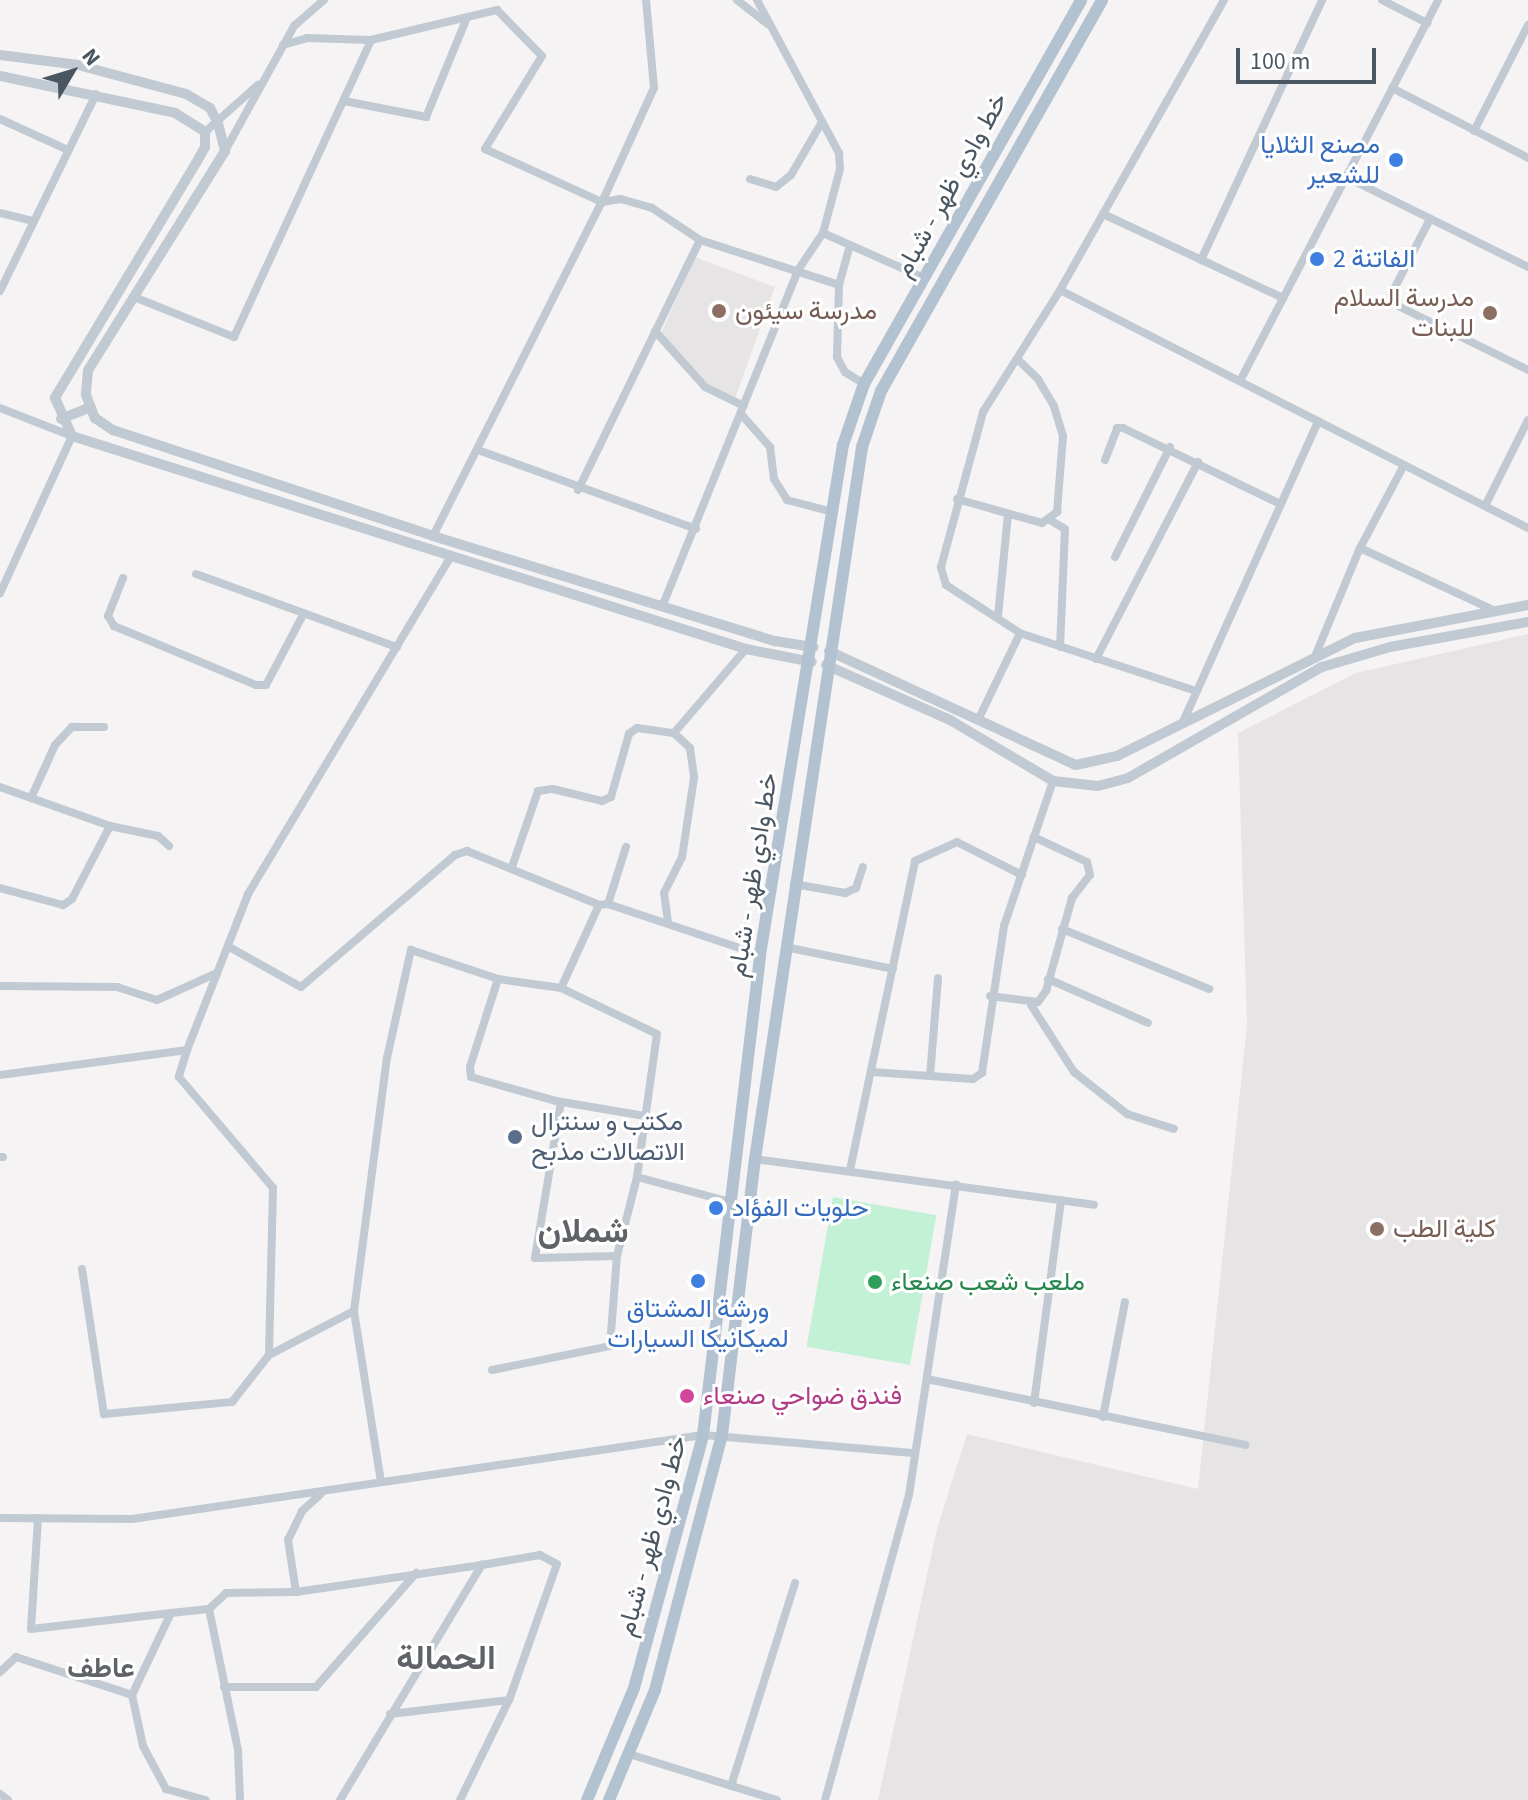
<!DOCTYPE html>
<meta charset="utf-8">
<style>
body{margin:0}
#map{position:relative;width:1528px;height:1800px;overflow:hidden;background:#f5f3f3;font-family:"Source Sans 3",Vazirmatn,sans-serif}
div>[style]{position:absolute}
[style*='--x']{left:calc(var(--x)*1px);top:calc(var(--y)*1px);width:calc(var(--w)*1px);rotate:calc(var(--a)*1deg)}
.education>*{inset:0;background:#e6e4e5}
.green>*{inset:0;background:#c3f1d5;transform-origin:0 0}
.minor>*{height:8px;margin:-4px;padding:0 4px;transform-origin:4px;border-radius:4px;background:#c1cad2}
.tertiary>*{height:10px;margin:-5px;padding:0 5px;transform-origin:5px;border-radius:5px;background:#c1cad2}
.primary>*{height:12px;margin:-6px;padding:0 6px;transform-origin:6px;border-radius:6px;background:#b3c2d1}
.dots>*{width:22px;height:22px;translate:-50% -50%;box-sizing:border-box;border:4px solid #fff;border-radius:50%}
span{translate:-50% -50%;white-space:nowrap;text-align:center;line-height:1.15;-webkit-text-stroke:6px #fff;paint-order:stroke}
.shop-label{font-size:26px;color:#366cbe}
.right{translate:-100% -50%;text-align:right}
.left{translate:0 -50%;text-align:left}
.street-label{font-size:26px;color:#4a5661}
.education-label{font-size:26px;color:#785e54}
.service-label{font-size:26px;color:#4e5e75}
.leisure-label{font-size:26px;color:#27864d}
.hotel-label{font-size:26px;color:#b23c85}
.neighbourhood-label{font-size:28px;color:#5f6368;font-weight:700}
.district-label{font-size:34px;color:#5f6368;font-weight:700}
.north{position:absolute;left:32px;top:32px;width:80px;height:80px;-webkit-text-stroke:6px #fff;paint-order:stroke;rotate:52deg;font-size:22px;font-weight:700;line-height:32px;text-align:center;color:#4a5661}
.north::after{content:'';display:block;margin:auto;width:28px;height:36px;background:#4a5661;clip-path:polygon(50% 0,100% 100%,50% 72%,0 100%)}
.scale{position:absolute;left:1236px;top:48px;width:140px;height:36px;box-sizing:border-box;border:4px solid #4a5661;border-top:0;padding-left:10px;font-size:24px;line-height:28px;white-space:nowrap;color:#4a5661;-webkit-text-stroke:6px #fff;paint-order:stroke}
</style>
<div id="map">
<div class="education">
<i style="clip-path:polygon(695px 257px,775px 287px,733px 404px,704px 385px,660px 335px)"></i>
<i style="clip-path:polygon(1528px 634px,1528px 1800px,878px 1800px,937px 1529px,967px 1434px,1198px 1489px,1247px 1025px,1238px 733px,1356px 673px)"></i>
</div>
<div class="green">
<i style="left:833px;top:1197px;width:105px;height:152px;rotate:10deg"></i>
</div>
<div class="minor">
<i style="--x:737;--y:0;--w:39;--a:38"></i>
<i style="--x:1382;--y:0;--w:51;--a:27.1"></i>
<i style="--x:283;--y:45;--w:25;--a:-16"></i>
<i style="--x:307;--y:38;--w:64;--a:1.8"></i>
<i style="--x:371;--y:40;--w:130;--a:-13.4"></i>
<i style="--x:497;--y:10;--w:64;--a:45.6"></i>
<i style="--x:542;--y:56;--w:109;--a:121.5"></i>
<i style="--x:485;--y:149;--w:128;--a:24.4"></i>
<i style="--x:602;--y:202;--w:19;--a:-9"></i>
<i style="--x:621;--y:199;--w:32;--a:16"></i>
<i style="--x:652;--y:208;--w:58;--a:33.7"></i>
<i style="--x:700;--y:240;--w:146;--a:17.9"></i>
<i style="--x:1392;--y:88;--w:153;--a:27.2"></i>
<i style="--x:344;--y:101;--w:84;--a:11"></i>
<i style="--x:426;--y:117;--w:105;--a:-67.6"></i>
<i style="--x:0;--y:119;--w:75;--a:24.5"></i>
<i style="--x:1474;--y:131;--w:119;--a:-63"></i>
<i style="--x:205;--y:132;--w:71;--a:-41.6"></i>
<i style="--x:225;--y:151;--w:143;--a:-61.1"></i>
<i style="--x:294;--y:26;--w:40;--a:-41"></i>
<i style="--x:1346;--y:177;--w:203;--a:26.3"></i>
<i style="--x:750;--y:179;--w:27;--a:17"></i>
<i style="--x:776;--y:187;--w:19;--a:-39"></i>
<i style="--x:791;--y:175;--w:61;--a:-59.7"></i>
<i style="--x:0;--y:213;--w:34;--a:14"></i>
<i style="--x:1103;--y:214;--w:199;--a:25"></i>
<i style="--x:1430;--y:219;--w:92;--a:117.1"></i>
<i style="--x:1388;--y:301;--w:156;--a:26.2"></i>
<i style="--x:823;--y:233;--w:111;--a:24"></i>
<i style="--x:850;--y:245;--w:41;--a:105.4"></i>
<i style="--x:839;--y:285;--w:72;--a:91.6"></i>
<i style="--x:837;--y:357;--w:17;--a:62"></i>
<i style="--x:845;--y:372;--w:22;--a:32"></i>
<i style="--x:1201;--y:260;--w:287;--a:-65"></i>
<i style="--x:1060;--y:290;--w:525;--a:26.96"></i>
<i style="--x:0;--y:291;--w:219;--a:-64"></i>
<i style="--x:134;--y:297;--w:108;--a:21.8"></i>
<i style="--x:234;--y:337;--w:327;--a:-65.2"></i>
<i style="--x:655;--y:331;--w:75;--a:48.2"></i>
<i style="--x:705;--y:387;--w:43;--a:26"></i>
<i style="--x:1240;--y:381;--w:429;--a:-62.5"></i>
<i style="--x:0;--y:408;--w:77;--a:21.3"></i>
<i style="--x:72;--y:436;--w:173;--a:114.6"></i>
<i style="--x:741;--y:414;--w:44;--a:48.7"></i>
<i style="--x:770;--y:447;--w:32;--a:83"></i>
<i style="--x:774;--y:479;--w:25;--a:58"></i>
<i style="--x:787;--y:500;--w:48;--a:14.6"></i>
<i style="--x:478;--y:450;--w:232;--a:19.9"></i>
<i style="--x:1105;--y:460;--w:34;--a:-69"></i>
<i style="--x:1117;--y:428;--w:6;--a:0"></i>
<i style="--x:1123;--y:428;--w:172;--a:25.8"></i>
<i style="--x:1404;--y:465;--w:94;--a:117.9"></i>
<i style="--x:1360;--y:548;--w:149;--a:25"></i>
<i style="--x:578;--y:490;--w:278;--a:-64"></i>
<i style="--x:957;--y:499;--w:88;--a:15.8"></i>
<i style="--x:1042;--y:523;--w:19;--a:-36"></i>
<i style="--x:1057;--y:512;--w:76;--a:-85.5"></i>
<i style="--x:1063;--y:436;--w:31;--a:-107"></i>
<i style="--x:1054;--y:406;--w:31;--a:-121"></i>
<i style="--x:1038;--y:379;--w:29;--a:-136"></i>
<i style="--x:1485;--y:506;--w:96;--a:-63.4"></i>
<i style="--x:1050;--y:520;--w:17;--a:31"></i>
<i style="--x:1065;--y:529;--w:118;--a:92.4"></i>
<i style="--x:433;--y:536;--w:374;--a:-63.2"></i>
<i style="--x:602;--y:202;--w:125;--a:-65.5"></i>
<i style="--x:654;--y:88;--w:88;--a:-95.2"></i>
<i style="--x:1115;--y:557;--w:123;--a:-63.4"></i>
<i style="--x:196;--y:574;--w:214;--a:20"></i>
<i style="--x:123;--y:578;--w:41;--a:111.5"></i>
<i style="--x:108;--y:616;--w:12;--a:59"></i>
<i style="--x:114;--y:626;--w:154;--a:22.6"></i>
<i style="--x:256;--y:685;--w:10;--a:0"></i>
<i style="--x:266;--y:685;--w:81;--a:-62.2"></i>
<i style="--x:662;--y:607;--w:363;--a:-68"></i>
<i style="--x:798;--y:270;--w:45;--a:-56"></i>
<i style="--x:823;--y:233;--w:66;--a:-75.1"></i>
<i style="--x:840;--y:169;--w:16;--a:-94"></i>
<i style="--x:839;--y:153;--w:174;--a:-118.2"></i>
<i style="--x:998;--y:616;--w:102;--a:-84.4"></i>
<i style="--x:1316;--y:654;--w:115;--a:-67.5"></i>
<i style="--x:1096;--y:659;--w:222;--a:-62.6"></i>
<i style="--x:1196;--y:691;--w:185;--a:-161.8"></i>
<i style="--x:1020;--y:633;--w:88;--a:-147"></i>
<i style="--x:946;--y:585;--w:19;--a:-106"></i>
<i style="--x:941;--y:567;--w:161;--a:-74.8"></i>
<i style="--x:983;--y:412;--w:144;--a:-57.7"></i>
<i style="--x:1060;--y:290;--w:333;--a:-60.5"></i>
<i style="--x:979;--y:718;--w:94;--a:-64.2"></i>
<i style="--x:1183;--y:722;--w:330;--a:-65.8"></i>
<i style="--x:674;--y:733;--w:111;--a:-49.4"></i>
<i style="--x:0;--y:787;--w:117;--a:19.5"></i>
<i style="--x:110;--y:826;--w:82;--a:117.5"></i>
<i style="--x:72;--y:899;--w:11;--a:146"></i>
<i style="--x:63;--y:905;--w:65;--a:-164.9"></i>
<i style="--x:31;--y:798;--w:58;--a:-65.6"></i>
<i style="--x:55;--y:745;--w:25;--a:-47"></i>
<i style="--x:72;--y:727;--w:32;--a:0"></i>
<i style="--x:110;--y:826;--w:49;--a:11.8"></i>
<i style="--x:158;--y:836;--w:15;--a:42"></i>
<i style="--x:512;--y:867;--w:80;--a:-71.1"></i>
<i style="--x:538;--y:791;--w:15;--a:-8"></i>
<i style="--x:553;--y:789;--w:50;--a:13.8"></i>
<i style="--x:602;--y:801;--w:10;--a:-24"></i>
<i style="--x:611;--y:797;--w:66;--a:-74.1"></i>
<i style="--x:629;--y:734;--w:10;--a:-37"></i>
<i style="--x:637;--y:728;--w:37;--a:8"></i>
<i style="--x:674;--y:733;--w:22;--a:43"></i>
<i style="--x:690;--y:748;--w:30;--a:82"></i>
<i style="--x:694;--y:778;--w:80;--a:98.6"></i>
<i style="--x:682;--y:857;--w:40;--a:116.6"></i>
<i style="--x:664;--y:893;--w:30;--a:82"></i>
<i style="--x:794;--y:884;--w:52;--a:10"></i>
<i style="--x:845;--y:893;--w:12;--a:-24"></i>
<i style="--x:856;--y:888;--w:22;--a:-72"></i>
<i style="--x:608;--y:904;--w:60;--a:-72.5"></i>
<i style="--x:1062;--y:929;--w:159;--a:22.2"></i>
<i style="--x:785;--y:947;--w:110;--a:11.5"></i>
<i style="--x:231;--y:948;--w:80;--a:29.1"></i>
<i style="--x:301;--y:987;--w:203;--a:-40.6"></i>
<i style="--x:455;--y:855;--w:13;--a:-18"></i>
<i style="--x:467;--y:851;--w:143;--a:22.2"></i>
<i style="--x:498;--y:979;--w:92;--a:107.7"></i>
<i style="--x:470;--y:1067;--w:10;--a:84"></i>
<i style="--x:471;--y:1077;--w:88;--a:15.8"></i>
<i style="--x:556;--y:1101;--w:90;--a:9.6"></i>
<i style="--x:1048;--y:979;--w:109;--a:23.7"></i>
<i style="--x:0;--y:986;--w:117;--a:0.5"></i>
<i style="--x:117;--y:987;--w:42;--a:18"></i>
<i style="--x:157;--y:1000;--w:66;--a:-24.2"></i>
<i style="--x:561;--y:988;--w:106;--a:25.6"></i>
<i style="--x:657;--y:1034;--w:144;--a:98"></i>
<i style="--x:637;--y:1177;--w:96;--a:15"></i>
<i style="--x:990;--y:996;--w:48;--a:7.1"></i>
<i style="--x:1038;--y:1002;--w:14;--a:-54"></i>
<i style="--x:1046;--y:991;--w:97;--a:-74.4"></i>
<i style="--x:1072;--y:898;--w:29;--a:-52"></i>
<i style="--x:1090;--y:875;--w:13;--a:-103"></i>
<i style="--x:1087;--y:862;--w:59;--a:-154.7"></i>
<i style="--x:1031;--y:1005;--w:80;--a:57.3"></i>
<i style="--x:1074;--y:1072;--w:68;--a:38.4"></i>
<i style="--x:1127;--y:1114;--w:49;--a:17.7"></i>
<i style="--x:187;--y:1050;--w:28;--a:107"></i>
<i style="--x:179;--y:1077;--w:145;--a:49.7"></i>
<i style="--x:273;--y:1188;--w:167;--a:91.4"></i>
<i style="--x:872;--y:1072;--w:101;--a:4"></i>
<i style="--x:973;--y:1079;--w:11;--a:-34"></i>
<i style="--x:982;--y:1073;--w:149;--a:-81.5"></i>
<i style="--x:1004;--y:926;--w:153;--a:-71.3"></i>
<i style="--x:0;--y:1075;--w:189;--a:-7.6"></i>
<i style="--x:187;--y:1050;--w:168;--a:-68.6"></i>
<i style="--x:248;--y:894;--w:392;--a:-59"></i>
<i style="--x:930;--y:1076;--w:98;--a:-85.3"></i>
<i style="--x:561;--y:1102;--w:158;--a:99.5"></i>
<i style="--x:535;--y:1258;--w:82;--a:-1.4"></i>
<i style="--x:617;--y:1256;--w:81;--a:-75.8"></i>
<i style="--x:0;--y:1157;--w:3;--a:0"></i>
<i style="--x:755;--y:1159;--w:342;--a:7.7"></i>
<i style="--x:850;--y:1170;--w:316;--a:-78.1"></i>
<i style="--x:915;--y:861;--w:46;--a:-24.3"></i>
<i style="--x:957;--y:842;--w:73;--a:26.9"></i>
<i style="--x:82;--y:1269;--w:147;--a:81.4"></i>
<i style="--x:104;--y:1414;--w:129;--a:-5.4"></i>
<i style="--x:232;--y:1402;--w:60;--a:-51.8"></i>
<i style="--x:269;--y:1355;--w:96;--a:-27.4"></i>
<i style="--x:492;--y:1370;--w:120;--a:-11.5"></i>
<i style="--x:610;--y:1346;--w:90;--a:-85.6"></i>
<i style="--x:927;--y:1379;--w:325;--a:11.7"></i>
<i style="--x:1034;--y:1403;--w:205;--a:-82.4"></i>
<i style="--x:1103;--y:1417;--w:117;--a:-79.2"></i>
<i style="--x:381;--y:1482;--w:173;--a:-99"></i>
<i style="--x:354;--y:1311;--w:255;--a:-82.6"></i>
<i style="--x:387;--y:1058;--w:111;--a:-77.5"></i>
<i style="--x:411;--y:950;--w:92;--a:18.4"></i>
<i style="--x:498;--y:979;--w:64;--a:8.1"></i>
<i style="--x:561;--y:988;--w:91;--a:-65.4"></i>
<i style="--x:599;--y:905;--w:9;--a:-6"></i>
<i style="--x:608;--y:904;--w:160;--a:18.5"></i>
<i style="--x:0;--y:1518;--w:132;--a:0.4"></i>
<i style="--x:132;--y:1519;--w:577;--a:-8.37"></i>
<i style="--x:703;--y:1435;--w:213;--a:4.9"></i>
<i style="--x:38;--y:1518;--w:111;--a:93.6"></i>
<i style="--x:31;--y:1629;--w:141;--a:-6.5"></i>
<i style="--x:296;--y:1592;--w:53;--a:-98.7"></i>
<i style="--x:288;--y:1540;--w:32;--a:-64"></i>
<i style="--x:302;--y:1511;--w:25;--a:-42"></i>
<i style="--x:0;--y:1672;--w:22;--a:-43"></i>
<i style="--x:16;--y:1657;--w:122;--a:18.1"></i>
<i style="--x:132;--y:1695;--w:52;--a:77.8"></i>
<i style="--x:143;--y:1746;--w:49;--a:61.9"></i>
<i style="--x:166;--y:1789;--w:41;--a:15.8"></i>
<i style="--x:224;--y:1687;--w:92;--a:0"></i>
<i style="--x:316;--y:1687;--w:152;--a:-48.7"></i>
<i style="--x:132;--y:1695;--w:91;--a:-64.6"></i>
<i style="--x:171;--y:1613;--w:38;--a:-6"></i>
<i style="--x:390;--y:1714;--w:120;--a:-6.7"></i>
<i style="--x:629;--y:1754;--w:155;--a:17.3"></i>
<i style="--x:731;--y:1786;--w:213;--a:-72.5"></i>
<i style="--x:0;--y:1794;--w:10;--a:37"></i>
<i style="--x:240;--y:1800;--w:50;--a:-92.3"></i>
<i style="--x:238;--y:1750;--w:144;--a:-101.6"></i>
<i style="--x:209;--y:1609;--w:23;--a:-43"></i>
<i style="--x:226;--y:1593;--w:70;--a:-0.8"></i>
<i style="--x:296;--y:1592;--w:188;--a:-8.3"></i>
<i style="--x:340;--y:1800;--w:275;--a:-58.9"></i>
<i style="--x:482;--y:1565;--w:59;--a:-9.8"></i>
<i style="--x:540;--y:1555;--w:19;--a:28"></i>
<i style="--x:557;--y:1564;--w:144;--a:109.4"></i>
<i style="--x:509;--y:1700;--w:111;--a:116.1"></i>
<i style="--x:825;--y:1800;--w:316;--a:-74.6"></i>
<i style="--x:909;--y:1495;--w:314;--a:-81.4"></i>
</div>
<div class="tertiary">
<i style="--x:0;--y:55;--w:79;--a:7.3"></i>
<i style="--x:78;--y:65;--w:112;--a:15"></i>
<i style="--x:186;--y:94;--w:28;--a:30"></i>
<i style="--x:210;--y:108;--w:17;--a:62"></i>
<i style="--x:218;--y:123;--w:29;--a:76"></i>
<i style="--x:225;--y:151;--w:258;--a:122"></i>
<i style="--x:88;--y:370;--w:25;--a:95"></i>
<i style="--x:86;--y:395;--w:25;--a:69"></i>
<i style="--x:95;--y:418;--w:22;--a:34"></i>
<i style="--x:113;--y:430;--w:337;--a:18.3"></i>
<i style="--x:433;--y:536;--w:358;--a:17.1"></i>
<i style="--x:775;--y:641;--w:39;--a:9"></i>
<i style="--x:0;--y:76;--w:179;--a:11.9"></i>
<i style="--x:175;--y:113;--w:36;--a:32"></i>
<i style="--x:205;--y:132;--w:15;--a:90"></i>
<i style="--x:205;--y:147;--w:18;--a:119"></i>
<i style="--x:196;--y:163;--w:274;--a:121"></i>
<i style="--x:55;--y:398;--w:42;--a:65.9"></i>
<i style="--x:72;--y:436;--w:707;--a:17.54"></i>
<i style="--x:746;--y:649;--w:67;--a:11.1"></i>
<i style="--x:61;--y:419;--w:32;--a:-22"></i>
<i style="--x:829;--y:651;--w:272;--a:24.8"></i>
<i style="--x:1076;--y:765;--w:42;--a:-12.4"></i>
<i style="--x:1117;--y:756;--w:266;--a:-26.4"></i>
<i style="--x:1355;--y:638;--w:176;--a:-10.8"></i>
<i style="--x:826;--y:665;--w:136;--a:23.9"></i>
<i style="--x:950;--y:720;--w:120;--a:30.6"></i>
<i style="--x:1053;--y:781;--w:45;--a:6.3"></i>
<i style="--x:1098;--y:786;--w:31;--a:-15"></i>
<i style="--x:1128;--y:778;--w:224;--a:-29.8"></i>
<i style="--x:1322;--y:667;--w:71;--a:-16.4"></i>
<i style="--x:1390;--y:647;--w:140;--a:-10.3"></i>
</div>
<div class="primary">
<i style="--x:587;--y:1800;--w:121;--a:-67.2"></i>
<i style="--x:634;--y:1688;--w:262;--a:-74.7"></i>
<i style="--x:703;--y:1435;--w:483;--a:-83.2"></i>
<i style="--x:760;--y:955;--w:517;--a:-80.76"></i>
<i style="--x:843;--y:445;--w:65;--a:-71"></i>
<i style="--x:864;--y:384;--w:441;--a:-60.5"></i>
<i style="--x:609;--y:1800;--w:119;--a:-67.3"></i>
<i style="--x:655;--y:1690;--w:264;--a:-75.3"></i>
<i style="--x:722;--y:1435;--w:278;--a:-83.2"></i>
<i style="--x:755;--y:1159;--w:720;--a:-81.45"></i>
<i style="--x:862;--y:447;--w:59;--a:-71.3"></i>
<i style="--x:881;--y:391;--w:449;--a:-60.5"></i>
</div>
<div class="dots">
<i style="left:1396px;top:160px;background:#3f7fe0"></i>
<i style="left:1317px;top:259px;background:#3f7fe0"></i>
<i style="left:719px;top:311px;background:#8d6e63"></i>
<i style="left:1490px;top:313px;background:#8d6e63"></i>
<i style="left:515px;top:1137px;background:#5c6f8a"></i>
<i style="left:716px;top:1208px;background:#3f7fe0"></i>
<i style="left:1377px;top:1229px;background:#8d6e63"></i>
<i style="left:698px;top:1281px;background:#3f7fe0"></i>
<i style="left:875px;top:1282px;background:#2e9e5b"></i>
<i style="left:687px;top:1396px;background:#d1479c"></i>
</div>
<div class="shop-label">
<span class="right" style="left:1380px;top:160px">مصنع الثلايا<br>للشعير</span>
<span class="left" style="left:1333px;top:259px">الفاتنة 2</span>
<span class="left" style="left:732px;top:1208px">حلويات الفؤاد</span>
<span style="left:698px;top:1324px">ورشة المشتاق<br>لميكانيكا السيارات</span>
</div>
<div class="street-label">
<span style="left:951px;top:185px;rotate:-61deg">خط وادي ظهر - شبام</span>
<span style="left:753px;top:875px;rotate:-81deg">خط وادي ظهر - شبام</span>
<span style="left:652px;top:1536px;rotate:-75deg">خط وادي ظهر - شبام</span>
</div>
<div class="education-label">
<span class="right" style="left:1474px;top:313px">مدرسة السلام<br>للبنات</span>
<span class="left" style="left:735px;top:311px">مدرسة سيئون</span>
<span class="left" style="left:1393px;top:1229px">كلية الطب</span>
</div>
<div class="service-label">
<span class="left" style="left:531px;top:1137px">مكتب و سنترال<br>الاتصالات مذبح</span>
</div>
<div class="leisure-label">
<span class="left" style="left:891px;top:1282px">ملعب شعب صنعاء</span>
</div>
<div class="hotel-label">
<span class="left" style="left:703px;top:1396px">فندق ضواحي صنعاء</span>
</div>
<div class="neighbourhood-label">
<span style="left:101px;top:1668px">عاطف</span>
</div>
<div class="district-label">
<span style="left:583px;top:1232px">شملان</span>
<span style="left:446px;top:1659px">الحمالة</span>
</div>
<div class="north">N</div>
<div class="scale">100 m</div>
</div>
